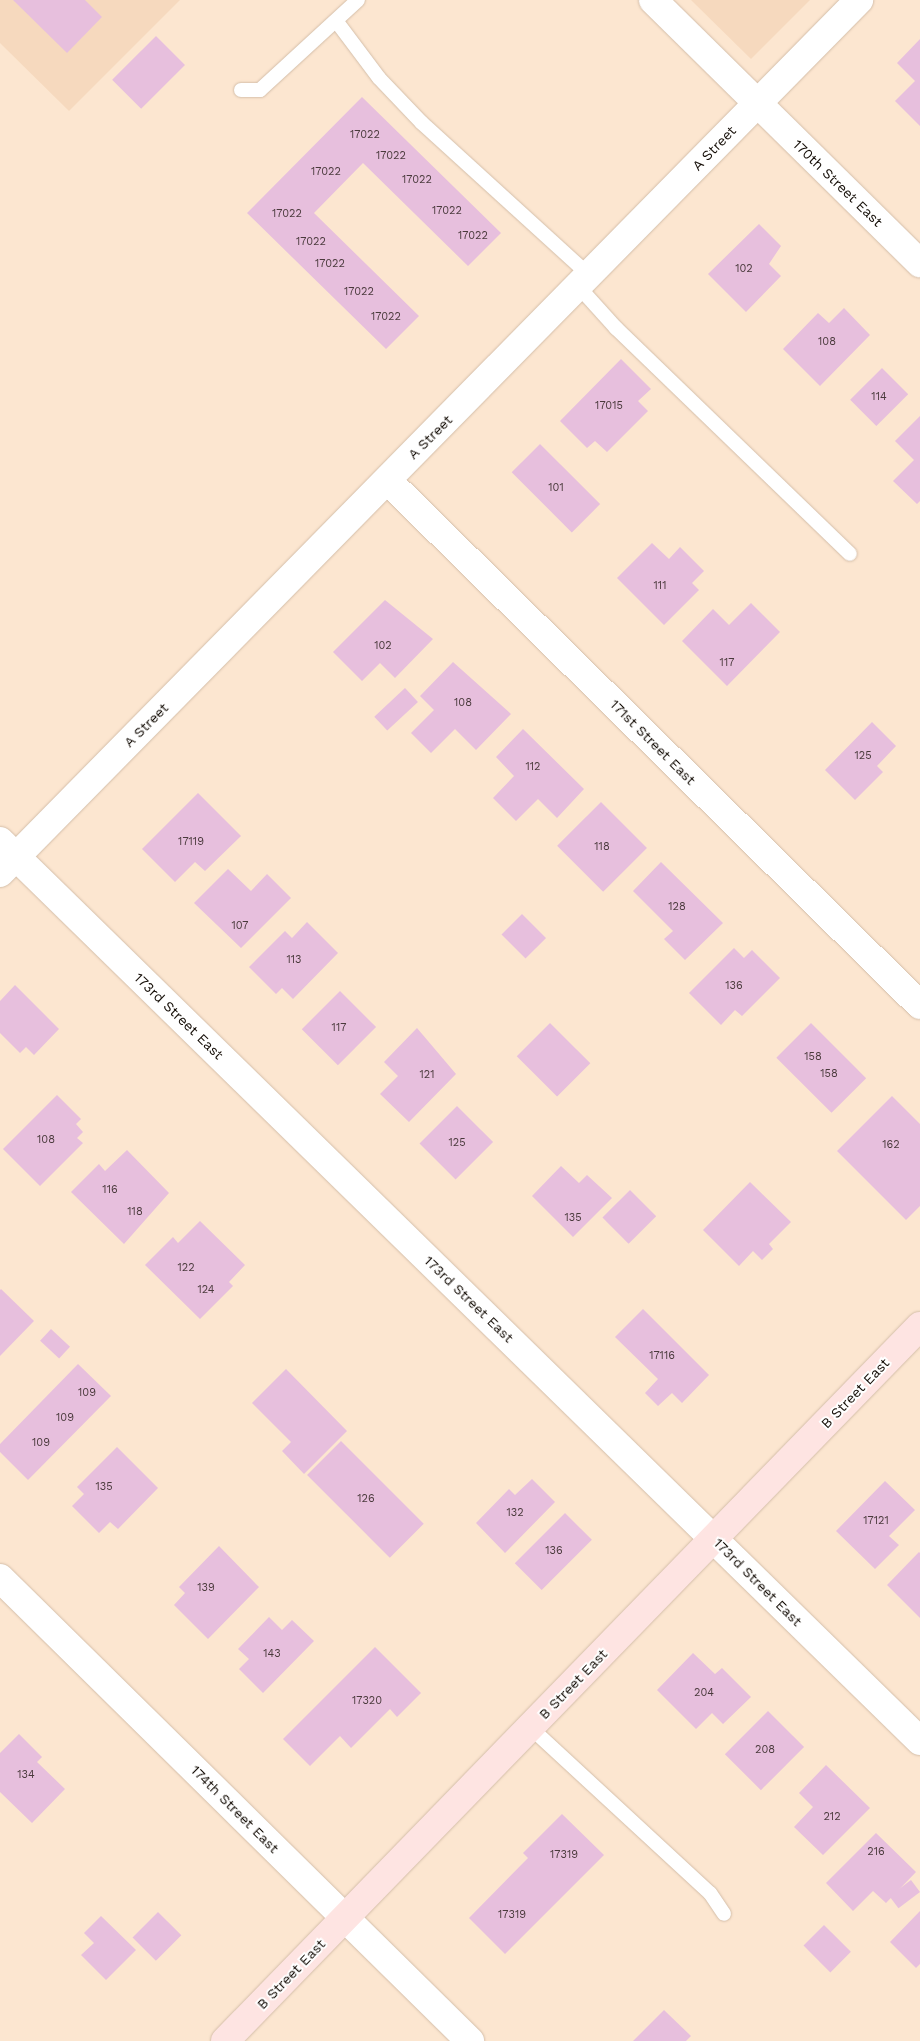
<!DOCTYPE html>
<style>
body{margin:0}
#map{position:relative;width:920px;height:2041px;overflow:hidden;background:#fce6d0;font-family:"Work Sans",sans-serif}
div>[style]{position:absolute}
[style*='--x']{left:calc(var(--x)*1px);top:calc(var(--y)*1px);width:calc(var(--w)*1px);rotate:calc(var(--a)*1deg)}
.built>*{inset:0;background:#f6d9be}
.building>*{inset:0;background:#e7bfdd;transform-origin:0 0}
.roads{filter:drop-shadow(0 0 1px #d4bea9) drop-shadow(0 0 1px #d4bea9)}
.lane>*{height:14px;margin:-7px;padding:0 7px;transform-origin:7px;border-radius:7px;background:#fff}
.street>*{height:28px;margin:-14px;padding:0 14px;transform-origin:14px;border-radius:14px;background:#fff}
.secondary>*{height:28px;margin:-14px;padding:0 14px;transform-origin:14px;border-radius:14px;background:#fee4e2}
span{translate:-50% -50%;white-space:nowrap;text-align:center;line-height:1.15;-webkit-text-stroke:4px #fff;paint-order:stroke}
.number-label{font-size:11px;color:#4a3a3c}
.number-label span{-webkit-text-stroke-width:0}
.street-label{font-size:14px;color:#150e07}
</style>
<div id="map">
<div class="built">
<i style="clip-path:polygon(0 0,180px 0,69px 111px,0 43px)"></i>
<i style="clip-path:polygon(691px 0,810px 0,751px 59px)"></i>
</div>
<div class="building">
<i style="clip-path:polygon(13px 0,85px 0,102px 17px,67px 53px)"></i>
<i style="left:156px;top:36px;width:41px;height:62px;rotate:45deg"></i>
<i style="clip-path:polygon(920px 39px,920px 126px,895px 101px,915px 81px,897px 63px)"></i>
<i style="clip-path:polygon(362px 97px,501px 233px,468px 266px,363px 163px,314px 213px,419px 316px,386px 349px,247px 213px)"></i>
<i style="clip-path:polygon(759px 224px,781px 246px,769px 264px,781px 276px,746px 312px,708px 274px)"></i>
<i style="clip-path:polygon(844px 308px,870px 335px,820px 386px,783px 349px,818px 313px,829px 323px)"></i>
<i style="clip-path:polygon(621px 359px,651px 389px,638px 401px,648px 411px,607px 452px,595px 441px,587px 448px,560px 421px)"></i>
<i style="left:882px;top:368px;width:37px;height:45px;rotate:45deg"></i>
<i style="clip-path:polygon(920px 416px,920px 501px,917px 504px,893px 481px,914px 460px,895px 441px)"></i>
<i style="left:540px;top:444px;width:85px;height:40px;rotate:45deg"></i>
<i style="clip-path:polygon(652px 543px,669px 559px,680px 547px,704px 571px,692px 583px,699px 590px,664px 625px,617px 578px)"></i>
<i style="clip-path:polygon(385px 600px,433px 639px,395px 678px,380px 663px,362px 681px,333px 652px)"></i>
<i style="clip-path:polygon(751px 603px,780px 632px,727px 686px,682px 641px,713px 609px,729px 625px)"></i>
<i style="clip-path:polygon(453px 662px,511px 714px,476px 750px,455px 729px,431px 753px,411px 733px,434px 710px,420px 696px)"></i>
<i style="left:405px;top:688px;width:19px;height:42px;rotate:47deg"></i>
<i style="clip-path:polygon(872px 722px,896px 746px,877px 766px,883px 772px,855px 800px,825px 770px)"></i>
<i style="clip-path:polygon(523px 729px,584px 789px,557px 818px,538px 799px,516px 821px,493px 798px,514px 776px,496px 757px)"></i>
<i style="clip-path:polygon(198px 793px,241px 836px,205px 871px,195px 862px,175px 882px,142px 849px)"></i>
<i style="left:601px;top:802px;width:65px;height:62px;rotate:45deg"></i>
<i style="clip-path:polygon(661px 862px,723px 923px,685px 960px,664px 939px,673px 931px,633px 891px)"></i>
<i style="clip-path:polygon(228px 869px,251px 891px,267px 874px,291px 898px,241px 948px,194px 903px)"></i>
<i style="left:522px;top:914px;width:34px;height:29px;rotate:45deg"></i>
<i style="clip-path:polygon(307px 922px,338px 953px,293px 999px,282px 988px,276px 994px,249px 967px,285px 931px,292px 938px)"></i>
<i style="clip-path:polygon(734px 948px,744px 958px,752px 950px,780px 978px,742px 1016px,735px 1010px,721px 1025px,689px 993px)"></i>
<i style="clip-path:polygon(15px 985px,59px 1029px,34px 1055px,26px 1047px,20px 1053px,0 1033px,0 1001px)"></i>
<i style="left:340px;top:991px;width:51px;height:54px;rotate:45deg"></i>
<i style="left:550px;top:1023px;width:57px;height:47px;rotate:45deg"></i>
<i style="left:811px;top:1023px;width:78px;height:49px;rotate:45deg"></i>
<i style="clip-path:polygon(417px 1028px,456px 1074px,409px 1122px,380px 1094px,398px 1076px,384px 1062px)"></i>
<i style="clip-path:polygon(57px 1095px,81px 1119px,76px 1124px,83px 1132px,77px 1138px,83px 1143px,40px 1186px,3px 1149px)"></i>
<i style="clip-path:polygon(892px 1096px,920px 1124px,920px 1206px,906px 1220px,837px 1151px)"></i>
<i style="left:457px;top:1106px;width:51px;height:53px;rotate:45deg"></i>
<i style="clip-path:polygon(127px 1150px,169px 1193px,124px 1244px,71px 1192px,99px 1164px,105px 1171px)"></i>
<i style="clip-path:polygon(561px 1166px,579px 1183px,587px 1175px,612px 1198px,573px 1237px,532px 1196px)"></i>
<i style="clip-path:polygon(750px 1182px,791px 1222px,769px 1244px,773px 1249px,762px 1260px,753px 1251px,739px 1266px,703px 1230px)"></i>
<i style="left:630px;top:1190px;width:37px;height:39px;rotate:45deg"></i>
<i style="clip-path:polygon(200px 1221px,245px 1265px,229px 1282px,233px 1286px,200px 1319px,145px 1265px,173px 1237px,178px 1243px)"></i>
<i style="clip-path:polygon(1px 1289px,34px 1321px,0 1356px,0 1290px)"></i>
<i style="clip-path:polygon(643px 1309px,709px 1375px,682px 1403px,672px 1393px,658px 1406px,645px 1393px,658px 1379px,615px 1337px)"></i>
<i style="left:51px;top:1329px;width:26px;height:16px;rotate:43deg"></i>
<i style="clip-path:polygon(78px 1364px,111px 1396px,28px 1480px,0 1452px,0 1444px)"></i>
<i style="clip-path:polygon(286px 1369px,347px 1431px,304px 1474px,282px 1451px,291px 1442px,252px 1403px)"></i>
<i style="left:341px;top:1441px;width:117px;height:48px;rotate:45deg"></i>
<i style="clip-path:polygon(117px 1447px,158px 1488px,118px 1529px,110px 1522px,99px 1533px,72px 1506px,84px 1494px,77px 1487px)"></i>
<i style="clip-path:polygon(532px 1479px,555px 1502px,505px 1553px,476px 1523px,509px 1489px,515px 1495px)"></i>
<i style="clip-path:polygon(885px 1481px,915px 1510px,889px 1536px,899px 1545px,875px 1569px,836px 1531px)"></i>
<i style="left:565px;top:1513px;width:38px;height:71px;rotate:45deg"></i>
<i style="clip-path:polygon(219px 1546px,259px 1587px,208px 1639px,174px 1605px,185px 1593px,179px 1587px)"></i>
<i style="clip-path:polygon(919px 1552px,920px 1553px,920px 1618px,887px 1585px)"></i>
<i style="clip-path:polygon(269px 1617px,282px 1630px,292px 1620px,314px 1641px,263px 1693px,239px 1669px,249px 1659px,238px 1649px)"></i>
<i style="clip-path:polygon(375px 1647px,421px 1693px,397px 1717px,390px 1709px,351px 1748px,340px 1736px,310px 1766px,283px 1739px)"></i>
<i style="clip-path:polygon(693px 1653px,715px 1674px,722px 1668px,751px 1697px,723px 1724px,712px 1713px,696px 1729px,657px 1690px)"></i>
<i style="left:768px;top:1711px;width:51px;height:61px;rotate:45deg"></i>
<i style="clip-path:polygon(19px 1734px,42px 1757px,37px 1762px,65px 1789px,32px 1823px,0 1792px,0 1753px)"></i>
<i style="clip-path:polygon(826px 1765px,870px 1808px,823px 1855px,794px 1827px,813px 1807px,799px 1793px)"></i>
<i style="clip-path:polygon(562px 1814px,604px 1855px,505px 1954px,469px 1918px,528px 1858px,523px 1853px)"></i>
<i style="clip-path:polygon(876px 1833px,916px 1872px,886px 1903px,873px 1891px,853px 1911px,826px 1883px)"></i>
<i style="left:911px;top:1880px;width:15px;height:27px;rotate:53deg"></i>
<i style="clip-path:polygon(920px 1911px,920px 1964px,916px 1968px,890px 1942px)"></i>
<i style="left:158px;top:1912px;width:33px;height:36px;rotate:45deg"></i>
<i style="clip-path:polygon(101px 1916px,136px 1950px,106px 1980px,81px 1955px,94px 1943px,84px 1933px)"></i>
<i style="left:824px;top:1925px;width:38px;height:29px;rotate:45deg"></i>
<i style="clip-path:polygon(664px 2010px,691px 2036px,686px 2041px,633px 2041px)"></i>
</div>
<div class="roads">
<div class="lane">
<i style="--x:337;--y:22;--w:70;--a:53.1"></i>
<i style="--x:379;--y:78;--w:62;--a:46.3"></i>
<i style="--x:422;--y:123;--w:226;--a:42.3"></i>
<i style="--x:241;--y:90;--w:19;--a:0"></i>
<i style="--x:260;--y:90;--w:133;--a:-42.6"></i>
<i style="--x:578;--y:286;--w:57;--a:47.9"></i>
<i style="--x:616;--y:328;--w:325;--a:44"></i>
<i style="--x:531;--y:1728;--w:243;--a:42.7"></i>
<i style="--x:710;--y:1893;--w:25;--a:56"></i>
</div>
<div class="street">
<i style="--x:653;--y:0;--w:375;--a:44.6"></i>
<i style="--x:387;--y:480;--w:748;--a:44.57"></i>
<i style="--x:0;--y:841;--w:1287;--a:44.37"></i>
<i style="--x:0;--y:873;--w:1225;--a:-45.46"></i>
<i style="--x:0;--y:1578;--w:660;--a:44.57"></i>
</div>
<div class="secondary">
<i style="--x:225;--y:2041;--w:997;--a:-45.81"></i>
</div>
</div>
<div class="number-label">
<span style="left:365px;top:135px">17022</span>
<span style="left:391px;top:156px">17022</span>
<span style="left:326px;top:172px">17022</span>
<span style="left:417px;top:180px">17022</span>
<span style="left:447px;top:211px">17022</span>
<span style="left:287px;top:214px">17022</span>
<span style="left:473px;top:236px">17022</span>
<span style="left:311px;top:242px">17022</span>
<span style="left:330px;top:264px">17022</span>
<span style="left:744px;top:269px">102</span>
<span style="left:359px;top:292px">17022</span>
<span style="left:386px;top:317px">17022</span>
<span style="left:827px;top:342px">108</span>
<span style="left:879px;top:397px">114</span>
<span style="left:609px;top:406px">17015</span>
<span style="left:556px;top:488px">101</span>
<span style="left:660px;top:586px">111</span>
<span style="left:383px;top:646px">102</span>
<span style="left:727px;top:663px">117</span>
<span style="left:463px;top:703px">108</span>
<span style="left:863px;top:756px">125</span>
<span style="left:533px;top:767px">112</span>
<span style="left:191px;top:842px">17119</span>
<span style="left:602px;top:847px">118</span>
<span style="left:677px;top:907px">128</span>
<span style="left:240px;top:926px">107</span>
<span style="left:294px;top:960px">113</span>
<span style="left:734px;top:986px">136</span>
<span style="left:339px;top:1028px">117</span>
<span style="left:813px;top:1057px">158</span>
<span style="left:829px;top:1074px">158</span>
<span style="left:427px;top:1075px">121</span>
<span style="left:46px;top:1140px">108</span>
<span style="left:457px;top:1143px">125</span>
<span style="left:891px;top:1145px">162</span>
<span style="left:110px;top:1190px">116</span>
<span style="left:135px;top:1212px">118</span>
<span style="left:573px;top:1218px">135</span>
<span style="left:186px;top:1268px">122</span>
<span style="left:206px;top:1290px">124</span>
<span style="left:662px;top:1356px">17116</span>
<span style="left:87px;top:1393px">109</span>
<span style="left:65px;top:1418px">109</span>
<span style="left:41px;top:1443px">109</span>
<span style="left:104px;top:1487px">135</span>
<span style="left:366px;top:1499px">126</span>
<span style="left:515px;top:1513px">132</span>
<span style="left:876px;top:1521px">17121</span>
<span style="left:554px;top:1551px">136</span>
<span style="left:206px;top:1588px">139</span>
<span style="left:272px;top:1654px">143</span>
<span style="left:704px;top:1693px">204</span>
<span style="left:367px;top:1701px">17320</span>
<span style="left:765px;top:1750px">208</span>
<span style="left:26px;top:1775px">134</span>
<span style="left:832px;top:1817px">212</span>
<span style="left:876px;top:1852px">216</span>
<span style="left:564px;top:1855px">17319</span>
<span style="left:512px;top:1915px">17319</span>
</div>
<div class="street-label">
<span style="left:714px;top:148px;rotate:-46deg">A Street</span>
<span style="left:838px;top:183px;rotate:44deg">170th Street East</span>
<span style="left:430px;top:437px;rotate:-45deg">A Street</span>
<span style="left:146px;top:725px;rotate:-45deg">A Street</span>
<span style="left:653px;top:742px;rotate:45deg">171st Street East</span>
<span style="left:179px;top:1016px;rotate:44deg">173rd Street East</span>
<span style="left:469px;top:1299px;rotate:44deg">173rd Street East</span>
<span style="left:855px;top:1393px;rotate:-46deg">B Street East</span>
<span style="left:758px;top:1582px;rotate:45deg">173rd Street East</span>
<span style="left:573px;top:1684px;rotate:-46deg">B Street East</span>
<span style="left:235px;top:1809px;rotate:45deg">174th Street East</span>
<span style="left:291px;top:1974px;rotate:-46deg">B Street East</span>
</div>
</div>
